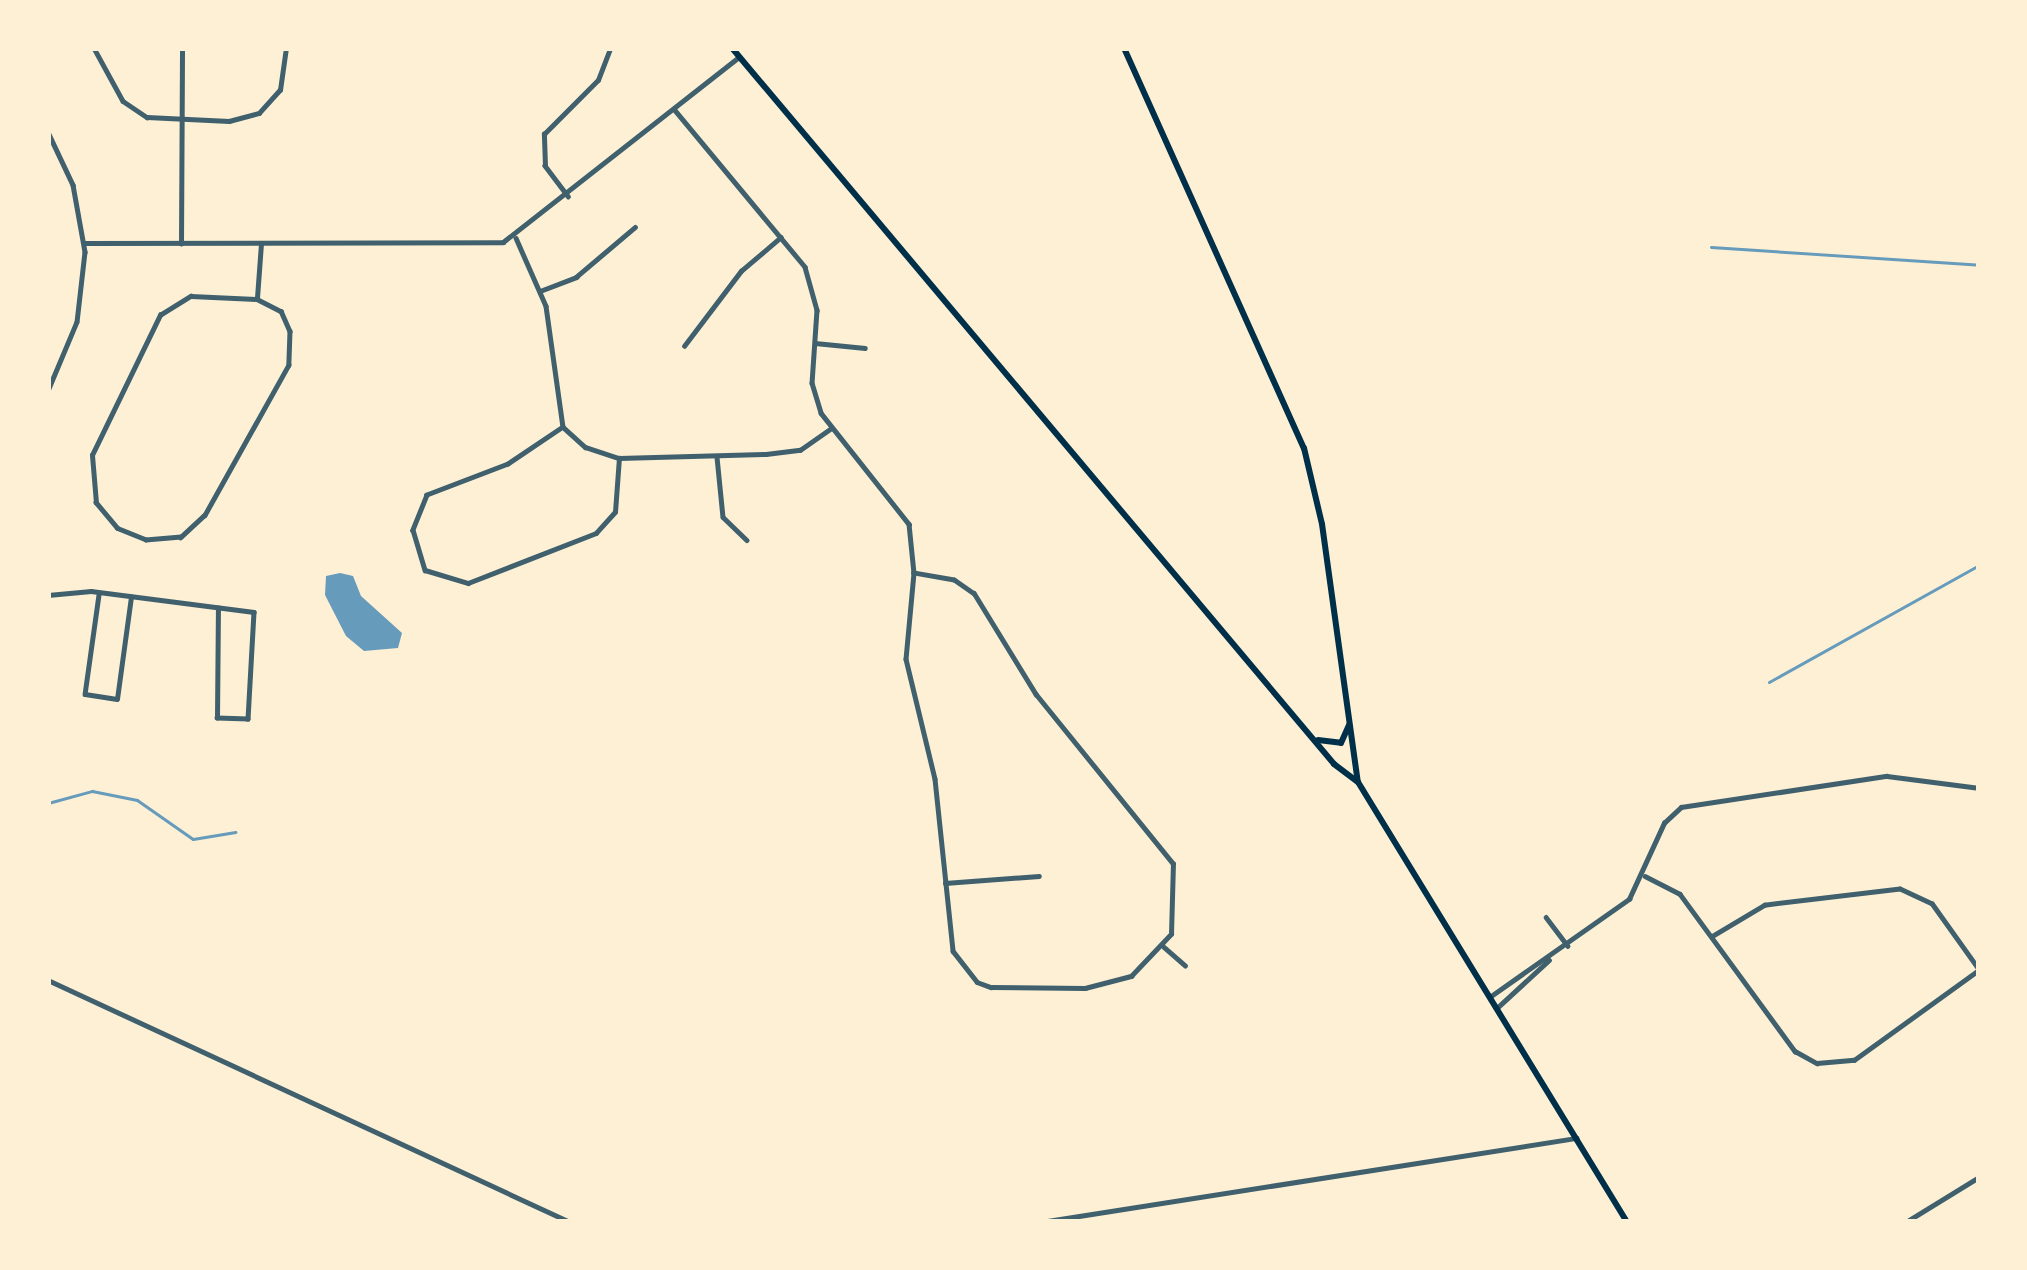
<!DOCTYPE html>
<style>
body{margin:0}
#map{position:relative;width:2027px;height:1270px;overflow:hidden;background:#fdf0d5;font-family:"Noto Sans",sans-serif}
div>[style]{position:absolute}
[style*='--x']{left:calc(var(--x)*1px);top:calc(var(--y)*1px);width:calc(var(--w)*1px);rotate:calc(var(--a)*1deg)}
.water>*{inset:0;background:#669bbc}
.stream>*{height:3px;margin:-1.5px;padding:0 1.5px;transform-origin:1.5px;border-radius:1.5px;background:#669bbc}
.minor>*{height:4.5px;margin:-2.25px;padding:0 2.25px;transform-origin:2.25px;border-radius:2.25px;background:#3f606c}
.tertiary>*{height:4.5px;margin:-2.25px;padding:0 2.25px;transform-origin:2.25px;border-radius:2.25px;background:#3f606c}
.primary>*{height:6px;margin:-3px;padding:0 3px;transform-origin:3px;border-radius:3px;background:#003049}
span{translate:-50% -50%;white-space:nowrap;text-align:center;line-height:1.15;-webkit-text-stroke:12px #fdf0d5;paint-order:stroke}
.frame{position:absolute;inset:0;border:51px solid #fdf0d5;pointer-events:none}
</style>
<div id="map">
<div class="water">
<i style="clip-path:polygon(340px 573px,353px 576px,361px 596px,402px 633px,398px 648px,364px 651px,346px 636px,325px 595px,326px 576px)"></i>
</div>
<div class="stream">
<i style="--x:1711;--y:247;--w:269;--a:3.8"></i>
<i style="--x:1769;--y:682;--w:240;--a:-29.1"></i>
<i style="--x:48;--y:803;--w:46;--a:-15.3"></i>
<i style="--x:92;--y:791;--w:46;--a:11.3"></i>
<i style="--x:137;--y:800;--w:68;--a:34.9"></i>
<i style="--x:193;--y:839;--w:43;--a:-9.5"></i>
</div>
<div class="minor">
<i style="--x:94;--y:48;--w:60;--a:61.3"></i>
<i style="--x:123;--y:101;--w:29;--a:34"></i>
<i style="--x:147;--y:117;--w:82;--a:2.8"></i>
<i style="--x:229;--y:121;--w:31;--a:-15"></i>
<i style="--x:259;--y:113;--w:31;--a:-48"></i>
<i style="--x:280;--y:90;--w:42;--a:-81.9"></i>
<i style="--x:674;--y:109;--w:205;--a:50.3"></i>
<i style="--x:805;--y:267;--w:45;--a:74.4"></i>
<i style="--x:817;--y:310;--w:73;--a:93.9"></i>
<i style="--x:812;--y:383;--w:31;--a:73"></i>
<i style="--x:821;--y:413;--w:142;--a:51.6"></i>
<i style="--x:909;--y:524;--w:49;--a:84.2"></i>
<i style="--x:914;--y:573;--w:86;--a:95.3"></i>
<i style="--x:906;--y:659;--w:123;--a:76.4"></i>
<i style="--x:935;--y:779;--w:173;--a:84"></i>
<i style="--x:953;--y:951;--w:39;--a:52"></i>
<i style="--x:977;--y:982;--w:15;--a:20"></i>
<i style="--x:991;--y:987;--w:94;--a:0.6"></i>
<i style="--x:1085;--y:988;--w:48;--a:-14.6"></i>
<i style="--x:1131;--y:976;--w:58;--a:-46.4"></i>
<i style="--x:1171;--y:934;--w:70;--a:-88.4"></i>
<i style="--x:1173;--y:864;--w:218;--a:-129"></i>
<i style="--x:1036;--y:695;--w:119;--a:-121.5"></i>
<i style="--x:974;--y:594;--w:24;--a:-145"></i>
<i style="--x:954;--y:580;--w:41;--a:-170.1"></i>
<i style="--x:568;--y:197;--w:39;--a:-127"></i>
<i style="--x:545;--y:166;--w:32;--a:-92"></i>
<i style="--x:544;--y:134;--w:76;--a:-45"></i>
<i style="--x:598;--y:80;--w:34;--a:-69"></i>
<i style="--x:516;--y:238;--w:74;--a:66.2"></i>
<i style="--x:546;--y:306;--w:122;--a:82"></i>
<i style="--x:563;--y:427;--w:30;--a:42"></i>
<i style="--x:585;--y:447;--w:36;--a:18"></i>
<i style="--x:619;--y:458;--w:147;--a:-1.6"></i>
<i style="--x:766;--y:454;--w:34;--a:-7"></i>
<i style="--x:800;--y:450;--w:37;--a:-35"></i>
<i style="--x:85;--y:243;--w:418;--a:-0.1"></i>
<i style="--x:503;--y:242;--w:300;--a:-38.1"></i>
<i style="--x:181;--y:244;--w:196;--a:-89.7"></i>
<i style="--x:540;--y:291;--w:39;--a:-21"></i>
<i style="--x:576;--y:277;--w:77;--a:-40.3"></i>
<i style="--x:191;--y:296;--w:66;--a:2.6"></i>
<i style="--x:257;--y:299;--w:27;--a:27"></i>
<i style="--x:281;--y:311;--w:22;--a:66"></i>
<i style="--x:290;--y:331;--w:34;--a:92"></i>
<i style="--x:289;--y:365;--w:172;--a:119.2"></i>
<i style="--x:205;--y:515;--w:33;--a:137"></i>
<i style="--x:181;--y:537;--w:35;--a:175"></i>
<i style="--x:146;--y:540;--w:31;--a:-158"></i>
<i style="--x:117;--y:528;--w:33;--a:-130"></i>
<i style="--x:96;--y:503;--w:48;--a:-94.8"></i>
<i style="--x:92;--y:455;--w:156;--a:-64.1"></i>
<i style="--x:160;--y:315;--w:36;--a:-32"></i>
<i style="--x:257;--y:298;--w:54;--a:-85.8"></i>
<i style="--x:815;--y:343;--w:50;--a:5.7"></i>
<i style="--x:684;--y:346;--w:94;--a:-52.8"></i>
<i style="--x:741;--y:271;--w:52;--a:-40.4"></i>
<i style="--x:563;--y:427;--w:66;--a:146.1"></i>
<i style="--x:508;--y:464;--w:87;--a:159.1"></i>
<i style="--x:427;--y:495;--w:38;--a:112"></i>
<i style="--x:413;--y:530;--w:42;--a:73.3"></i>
<i style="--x:425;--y:570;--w:45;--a:16.8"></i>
<i style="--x:468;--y:583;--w:137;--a:-21.3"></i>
<i style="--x:596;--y:533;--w:28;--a:-48"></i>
<i style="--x:615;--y:512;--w:54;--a:-85.8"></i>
<i style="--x:717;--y:457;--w:60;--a:84.3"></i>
<i style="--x:723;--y:517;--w:33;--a:44"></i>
<i style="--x:48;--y:595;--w:43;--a:-5.3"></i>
<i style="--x:91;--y:591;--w:164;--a:7.3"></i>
<i style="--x:254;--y:612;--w:107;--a:93.2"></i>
<i style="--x:248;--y:719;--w:31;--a:-178"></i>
<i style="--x:217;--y:718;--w:110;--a:-89.5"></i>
<i style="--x:99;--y:595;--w:100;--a:98"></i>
<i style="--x:85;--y:694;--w:32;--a:9"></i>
<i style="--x:117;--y:699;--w:103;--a:-82.2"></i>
<i style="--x:1645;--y:876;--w:39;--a:27"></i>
<i style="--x:1680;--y:894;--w:195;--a:53.8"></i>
<i style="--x:1795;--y:1051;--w:25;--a:29"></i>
<i style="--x:1817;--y:1063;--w:37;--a:-5"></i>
<i style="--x:1854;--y:1060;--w:154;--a:-35.8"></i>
<i style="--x:1979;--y:970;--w:81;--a:-125.5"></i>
<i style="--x:1932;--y:904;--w:35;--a:-155"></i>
<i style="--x:1900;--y:889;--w:136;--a:173.2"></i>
<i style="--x:1765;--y:905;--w:61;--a:149.2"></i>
<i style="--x:945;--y:883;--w:94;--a:-4.3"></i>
<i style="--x:1546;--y:917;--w:36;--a:53"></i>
<i style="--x:1164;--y:947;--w:28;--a:41"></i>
<i style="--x:1491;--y:996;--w:169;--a:-35.1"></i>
<i style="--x:1629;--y:899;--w:84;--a:-65.3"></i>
<i style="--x:1664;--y:823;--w:23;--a:-43"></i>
<i style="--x:1681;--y:807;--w:208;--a:-8.6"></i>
<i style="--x:1887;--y:776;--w:93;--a:7.4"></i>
<i style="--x:1498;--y:1007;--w:69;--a:-42.7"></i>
<i style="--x:1906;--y:1222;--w:86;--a:-31.7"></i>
</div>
<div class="tertiary">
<i style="--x:48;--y:132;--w:59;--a:64.7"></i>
<i style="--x:73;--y:185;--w:68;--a:79.8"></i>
<i style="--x:85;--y:252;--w:70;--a:96.5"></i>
<i style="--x:77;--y:322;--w:75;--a:112.8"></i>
<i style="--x:48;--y:980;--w:575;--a:24.87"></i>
<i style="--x:1041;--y:1222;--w:542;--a:-8.92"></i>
</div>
<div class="primary">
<i style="--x:732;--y:48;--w:935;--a:49.94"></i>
<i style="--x:1334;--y:764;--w:30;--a:37"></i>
<i style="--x:1124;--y:48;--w:439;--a:65.8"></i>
<i style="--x:1304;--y:448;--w:78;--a:76.7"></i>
<i style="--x:1322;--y:524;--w:260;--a:82.1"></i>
<i style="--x:1358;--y:782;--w:516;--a:58.56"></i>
<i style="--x:1318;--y:740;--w:23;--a:7"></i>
<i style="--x:1341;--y:743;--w:20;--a:-66"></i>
</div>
<div class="frame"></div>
</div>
